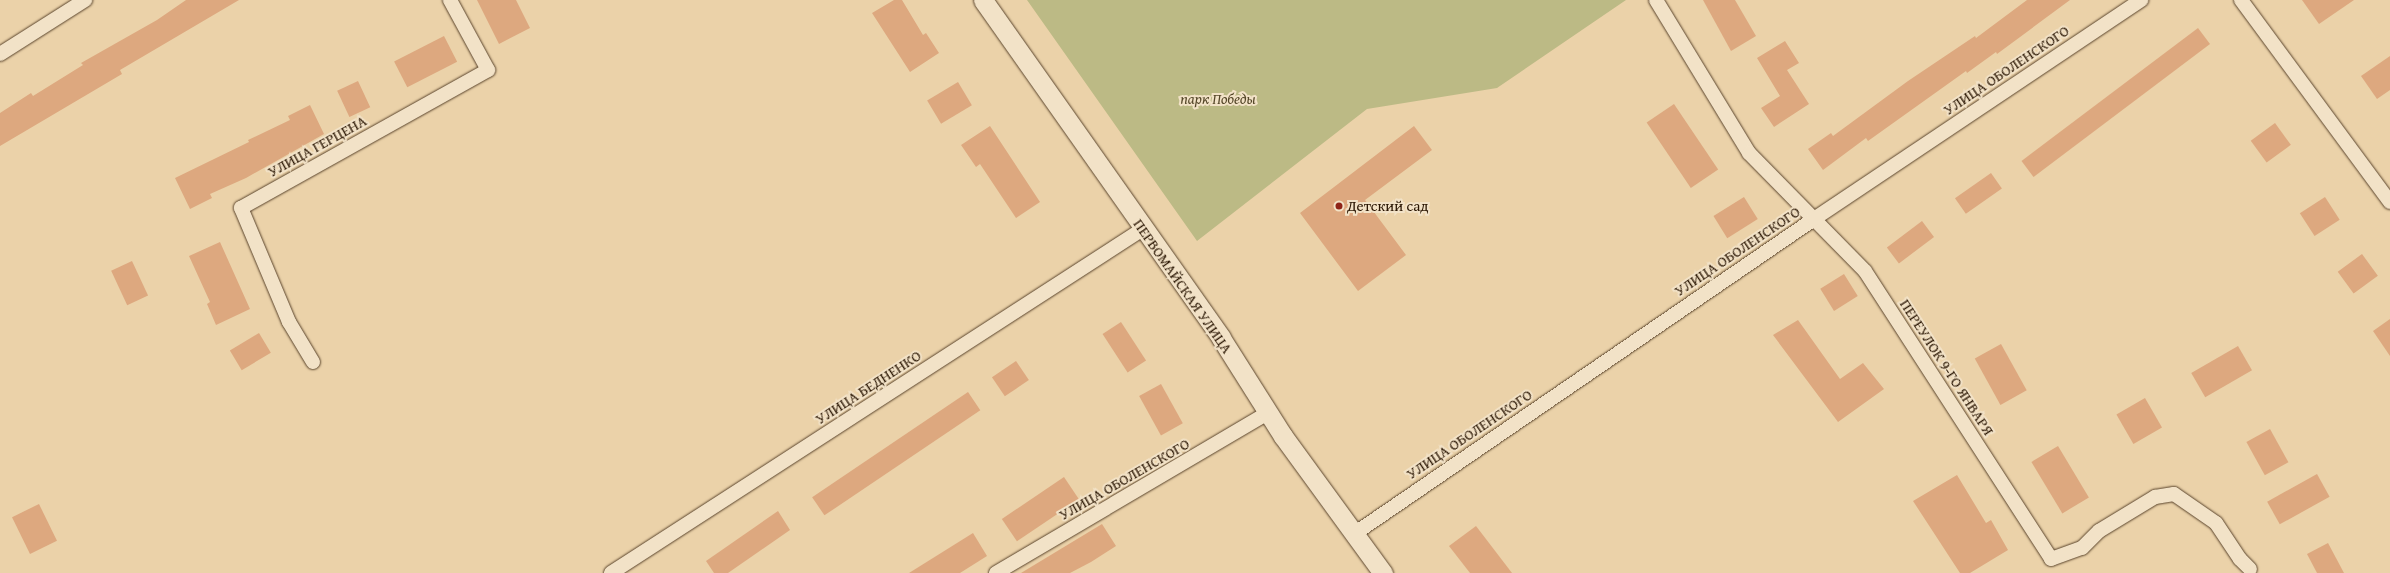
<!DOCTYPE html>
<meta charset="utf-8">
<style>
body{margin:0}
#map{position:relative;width:2390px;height:573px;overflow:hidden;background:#ebd2a9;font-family:"Gentium Book Plus",serif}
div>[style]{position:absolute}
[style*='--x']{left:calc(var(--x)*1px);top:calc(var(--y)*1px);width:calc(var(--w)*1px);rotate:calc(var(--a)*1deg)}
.green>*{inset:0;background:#bcba85}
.building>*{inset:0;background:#dda87f;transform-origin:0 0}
.roads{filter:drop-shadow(0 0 1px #5a442c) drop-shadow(0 0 1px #5a442c)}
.minor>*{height:14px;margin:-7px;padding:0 7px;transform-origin:7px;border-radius:7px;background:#f2e2c7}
.secondary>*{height:19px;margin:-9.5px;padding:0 9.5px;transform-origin:9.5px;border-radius:9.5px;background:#f2e2c7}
.dots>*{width:11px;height:11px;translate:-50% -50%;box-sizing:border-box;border:2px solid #f2e2c7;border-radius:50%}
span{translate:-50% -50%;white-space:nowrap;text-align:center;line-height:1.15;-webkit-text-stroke:4px #f2e2c7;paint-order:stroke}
.street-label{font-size:15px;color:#291502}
.park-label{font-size:15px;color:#554729;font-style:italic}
.poi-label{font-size:15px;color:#291502}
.left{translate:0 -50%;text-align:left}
</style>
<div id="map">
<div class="green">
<i style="clip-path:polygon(1027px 0,1626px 0,1497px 88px,1367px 109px,1197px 241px)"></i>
</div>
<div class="building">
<i style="clip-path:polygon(186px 0,239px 0,120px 70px,122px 74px,0 146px,0 113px,31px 93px,33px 96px,83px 65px,81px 63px,157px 20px)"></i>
<i style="clip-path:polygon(477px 0,516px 0,530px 28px,499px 44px)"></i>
<i style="clip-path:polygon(894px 0,902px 0,923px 35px,926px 33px,939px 53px,910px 72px,872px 13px)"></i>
<i style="clip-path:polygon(1703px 0,1735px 0,1756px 36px,1731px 51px)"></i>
<i style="clip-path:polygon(2027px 0,2070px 0,1997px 54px,1996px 52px,1967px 73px,1966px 71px,1868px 141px,1866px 138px,1823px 170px,1808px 149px,1831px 133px,1833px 136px,1908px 81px,1975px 36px,1976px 38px)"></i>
<i style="clip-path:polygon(2302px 0,2354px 0,2319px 24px)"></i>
<i style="left:2198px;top:28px;width:20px;height:221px;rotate:53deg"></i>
<i style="left:444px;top:36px;width:29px;height:56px;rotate:63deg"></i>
<i style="clip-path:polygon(1785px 41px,1799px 63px,1787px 70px,1809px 104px,1774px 127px,1761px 108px,1780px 96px,1757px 58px)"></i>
<i style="clip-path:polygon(2390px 56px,2390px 90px,2377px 99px,2361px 76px)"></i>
<i style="left:358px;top:81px;width:29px;height:23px;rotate:65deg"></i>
<i style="left:958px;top:82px;width:27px;height:36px;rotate:59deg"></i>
<i style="left:1674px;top:104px;width:79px;height:33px;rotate:56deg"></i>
<i style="clip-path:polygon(310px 105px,324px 134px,246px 178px,210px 194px,212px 198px,190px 209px,175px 178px,249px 142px,248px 140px,290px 120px,288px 116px)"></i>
<i style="left:2275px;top:123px;width:27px;height:30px;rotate:54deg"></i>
<i style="clip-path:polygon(990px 126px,1040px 202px,1016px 218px,980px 164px,976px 167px,961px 145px)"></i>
<i style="clip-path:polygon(1414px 126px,1432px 150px,1365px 200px,1406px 255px,1358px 291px,1300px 213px)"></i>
<i style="left:1991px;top:173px;width:19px;height:44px;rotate:55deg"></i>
<i style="left:1744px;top:197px;width:26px;height:36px;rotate:58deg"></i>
<i style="left:2325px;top:197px;width:27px;height:30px;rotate:57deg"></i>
<i style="left:1922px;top:221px;width:20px;height:44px;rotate:53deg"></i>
<i style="clip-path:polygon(220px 242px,250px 309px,216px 325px,207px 304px,210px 302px,189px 256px)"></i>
<i style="left:2362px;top:254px;width:27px;height:30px;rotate:54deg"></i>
<i style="left:132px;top:261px;width:38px;height:23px;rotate:65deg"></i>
<i style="left:1844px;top:274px;width:26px;height:28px;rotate:58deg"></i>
<i style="clip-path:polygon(2390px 319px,2390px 356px,2373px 331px)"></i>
<i style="clip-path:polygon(1798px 320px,1840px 379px,1863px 363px,1884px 389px,1838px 422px,1773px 335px)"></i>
<i style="left:1121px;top:322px;width:46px;height:22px;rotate:57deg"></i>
<i style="left:259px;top:333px;width:23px;height:34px;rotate:59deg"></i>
<i style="left:2001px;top:344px;width:53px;height:30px;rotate:61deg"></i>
<i style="left:2238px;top:346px;width:28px;height:54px;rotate:60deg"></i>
<i style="left:1016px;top:361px;width:23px;height:29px;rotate:56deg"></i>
<i style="left:1161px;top:384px;width:45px;height:25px;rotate:61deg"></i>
<i style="left:968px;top:392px;width:22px;height:188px;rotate:56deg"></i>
<i style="left:2145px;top:398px;width:34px;height:33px;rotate:60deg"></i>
<i style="left:2270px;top:429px;width:38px;height:27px;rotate:61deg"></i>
<i style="left:2058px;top:446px;width:60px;height:31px;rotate:59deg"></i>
<i style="left:2317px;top:474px;width:26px;height:57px;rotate:61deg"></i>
<i style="clip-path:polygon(1957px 475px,1986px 523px,1991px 520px,2008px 550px,1970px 573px,1960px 573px,1913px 501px)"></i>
<i style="left:1064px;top:477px;width:27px;height:75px;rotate:56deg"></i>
<i style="left:39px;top:504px;width:41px;height:30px;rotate:64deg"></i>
<i style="clip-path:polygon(778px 511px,790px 530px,728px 573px,714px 573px,706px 561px)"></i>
<i style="clip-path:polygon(1102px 524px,1116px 546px,1091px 562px,1070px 573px,1021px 573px)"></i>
<i style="clip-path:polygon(1476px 526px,1512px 573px,1470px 573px,1449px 546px)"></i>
<i style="clip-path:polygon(973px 533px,987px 556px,960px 573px,909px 573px)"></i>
<i style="clip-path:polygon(2328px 543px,2344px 573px,2317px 573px,2307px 554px)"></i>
</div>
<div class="roads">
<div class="minor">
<i style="--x:1656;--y:0;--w:179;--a:58.7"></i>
<i style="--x:1749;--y:153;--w:165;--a:45.5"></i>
<i style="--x:1865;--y:271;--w:343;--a:57.1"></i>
<i style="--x:2051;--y:559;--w:33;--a:-20"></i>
<i style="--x:2082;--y:548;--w:24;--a:-45"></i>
<i style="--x:2099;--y:531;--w:66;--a:-31.3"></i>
<i style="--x:2155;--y:497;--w:19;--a:-9"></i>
<i style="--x:2174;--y:494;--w:51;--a:34.6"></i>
<i style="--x:2216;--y:523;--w:43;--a:56.3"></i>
<i style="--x:2240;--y:559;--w:14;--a:45"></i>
<i style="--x:2241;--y:0;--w:251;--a:53.6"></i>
<i style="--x:0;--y:54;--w:101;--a:-32.4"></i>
<i style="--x:313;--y:362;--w:47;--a:-121"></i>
<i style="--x:289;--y:322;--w:124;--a:-112.8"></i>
<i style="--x:241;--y:208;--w:283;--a:-29.2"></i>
<i style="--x:488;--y:70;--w:80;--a:-118.5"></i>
<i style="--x:1354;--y:534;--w:558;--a:-34.4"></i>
<i style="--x:1814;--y:219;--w:394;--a:-33.8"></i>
<i style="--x:611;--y:573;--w:634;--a:-32.89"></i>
<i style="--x:996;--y:573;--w:316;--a:-30.5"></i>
</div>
<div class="secondary">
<i style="--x:983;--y:0;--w:413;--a:54.8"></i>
<i style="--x:1221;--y:338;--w:116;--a:57.7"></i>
<i style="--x:1283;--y:436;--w:170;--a:53.9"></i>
</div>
</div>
<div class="dots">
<i style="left:1339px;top:206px;background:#8f2418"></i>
</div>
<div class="street-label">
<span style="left:2006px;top:70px;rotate:-34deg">УЛИЦА ОБОЛЕНСКОГО</span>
<span style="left:317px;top:146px;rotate:-29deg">УЛИЦА ГЕРЦЕНА</span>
<span style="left:1737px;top:251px;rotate:-34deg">УЛИЦА ОБОЛЕНСКОГО</span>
<span style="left:1183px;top:286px;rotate:55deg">ПЕРВОМАЙСКАЯ УЛИЦА</span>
<span style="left:1947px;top:367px;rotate:57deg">ПЕРЕУЛОК 9-ГО ЯНВАРЯ</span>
<span style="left:868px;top:387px;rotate:-33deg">УЛИЦА БЕДНЕНКО</span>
<span style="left:1469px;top:434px;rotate:-34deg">УЛИЦА ОБОЛЕНСКОГО</span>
<span style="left:1124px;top:479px;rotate:-30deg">УЛИЦА ОБОЛЕНСКОГО</span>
</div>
<div class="park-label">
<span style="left:1218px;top:99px">парк Победы</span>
</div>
<div class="poi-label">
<span class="left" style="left:1347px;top:206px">Детский сад</span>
</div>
</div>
